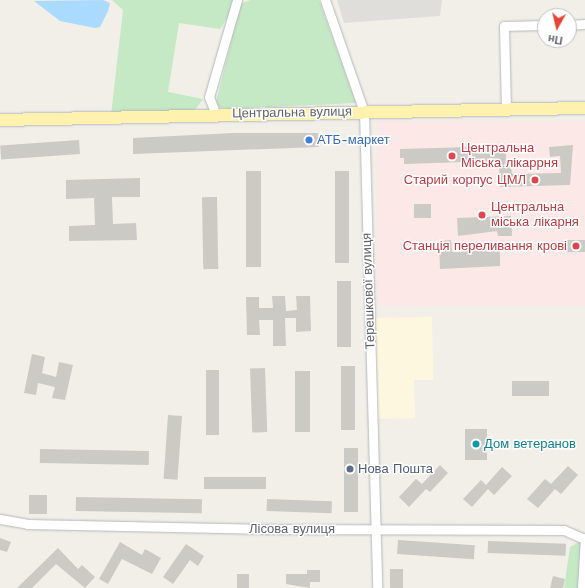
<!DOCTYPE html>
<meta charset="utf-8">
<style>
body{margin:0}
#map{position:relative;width:585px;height:588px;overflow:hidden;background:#f1efe8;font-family:"Work Sans",sans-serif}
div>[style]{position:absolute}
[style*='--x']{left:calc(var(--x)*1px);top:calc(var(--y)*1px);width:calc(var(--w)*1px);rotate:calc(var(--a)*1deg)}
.commercial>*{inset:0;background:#fef7e0}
.industrial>*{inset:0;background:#e0deda}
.medical>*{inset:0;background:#fce8e6;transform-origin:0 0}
.green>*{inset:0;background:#c5e8c5}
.water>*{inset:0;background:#aadaff}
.building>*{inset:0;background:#cccac5;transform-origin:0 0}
.roads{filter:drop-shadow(0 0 1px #b5b8bc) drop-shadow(0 0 1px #b5b8bc)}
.minor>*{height:9px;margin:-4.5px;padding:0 4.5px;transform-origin:4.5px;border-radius:4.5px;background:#fff}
.major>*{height:12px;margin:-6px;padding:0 6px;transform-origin:6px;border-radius:6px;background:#fff2af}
.dots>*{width:11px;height:11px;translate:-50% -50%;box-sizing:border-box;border:2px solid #fff;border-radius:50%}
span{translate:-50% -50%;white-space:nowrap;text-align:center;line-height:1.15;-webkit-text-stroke:3px #fff;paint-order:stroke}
.street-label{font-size:13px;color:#5f6368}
.shop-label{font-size:13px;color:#366cbe}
.left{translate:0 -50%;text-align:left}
.health-label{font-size:13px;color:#be3a42}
.right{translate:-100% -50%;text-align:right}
.culture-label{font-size:13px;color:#0d838f}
.service-label{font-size:13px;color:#4e5e75}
.north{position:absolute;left:537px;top:8px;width:40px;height:40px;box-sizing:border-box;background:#fff;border:1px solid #bfc1c3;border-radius:50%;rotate:188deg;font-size:11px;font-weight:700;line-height:16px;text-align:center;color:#5f6368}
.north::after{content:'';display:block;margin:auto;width:14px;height:18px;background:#ea4335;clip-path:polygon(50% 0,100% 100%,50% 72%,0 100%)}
</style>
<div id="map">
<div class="commercial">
<i style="clip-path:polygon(432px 317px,433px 380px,414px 380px,415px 418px,372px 419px,371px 318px)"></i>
</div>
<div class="industrial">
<i style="clip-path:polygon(337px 0,442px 0,440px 16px,344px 23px)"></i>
</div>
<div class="medical">
<i style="left:585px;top:121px;width:185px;height:208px;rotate:90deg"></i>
</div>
<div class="green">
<i style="clip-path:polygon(112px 0,237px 0,235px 6px,250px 0,319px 0,356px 103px,230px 109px,215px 106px,232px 38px,234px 7px,220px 29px,179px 23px,168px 92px,203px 99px,192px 114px,111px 115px,123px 10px)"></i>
<i style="clip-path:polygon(584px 539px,582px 588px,564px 588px,570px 547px)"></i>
</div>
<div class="water">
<i style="clip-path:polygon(103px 0,110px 3px,108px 11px,100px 27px,95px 28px,60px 21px,34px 1px)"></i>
</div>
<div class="building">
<i style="clip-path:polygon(233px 133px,318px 133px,319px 147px,133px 154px,133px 138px)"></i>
<i style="left:79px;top:140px;width:14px;height:79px;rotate:86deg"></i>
<i style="clip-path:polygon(573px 145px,570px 185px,500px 187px,499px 161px,404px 164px,404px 158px,400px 158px,400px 149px,507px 146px,505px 166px,511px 166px,512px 174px,561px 173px,560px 156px,550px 157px,549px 147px)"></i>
<i style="left:246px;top:171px;width:15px;height:96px"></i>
<i style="left:335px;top:171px;width:14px;height:92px"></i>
<i style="clip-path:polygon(140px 178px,140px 197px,112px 197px,113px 224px,136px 223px,137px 240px,69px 241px,69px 226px,95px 225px,94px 198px,66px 199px,66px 180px)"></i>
<i style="left:217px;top:197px;width:72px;height:15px;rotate:89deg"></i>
<i style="left:414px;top:204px;width:17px;height:14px"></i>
<i style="clip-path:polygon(511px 216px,512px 236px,498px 236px,497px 231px,458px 236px,457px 218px)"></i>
<i style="clip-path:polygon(451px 240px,452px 252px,500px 250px,500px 266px,440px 269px,439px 241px)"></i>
<i style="left:567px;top:240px;width:18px;height:12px"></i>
<i style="left:337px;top:281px;width:14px;height:66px"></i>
<i style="clip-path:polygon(272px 296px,285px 296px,286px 311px,297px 310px,296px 296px,310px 296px,311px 331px,296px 332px,296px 318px,285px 318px,286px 346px,273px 346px,273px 320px,259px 320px,260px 335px,247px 335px,246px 297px,259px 297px,259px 308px,273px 308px)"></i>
<i style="clip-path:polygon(32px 354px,45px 357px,42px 373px,56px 377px,59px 362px,73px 365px,65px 400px,52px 398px,55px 387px,38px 383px,36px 395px,24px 393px)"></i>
<i style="left:341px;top:366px;width:14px;height:64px"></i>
<i style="left:265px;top:368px;width:64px;height:15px;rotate:88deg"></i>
<i style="left:206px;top:370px;width:13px;height:65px"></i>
<i style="left:310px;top:371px;width:61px;height:15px;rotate:90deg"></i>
<i style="left:512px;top:381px;width:37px;height:15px"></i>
<i style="left:168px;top:415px;width:14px;height:64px;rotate:4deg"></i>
<i style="left:465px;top:429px;width:22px;height:31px"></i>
<i style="left:344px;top:448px;width:14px;height:64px"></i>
<i style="left:40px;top:449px;width:109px;height:14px;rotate:1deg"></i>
<i style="clip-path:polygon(440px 465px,448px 473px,430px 492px,426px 489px,409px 507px,399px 497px,416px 479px,422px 484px)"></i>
<i style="clip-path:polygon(568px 466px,578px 475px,561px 494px,555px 489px,538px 508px,527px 499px,545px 479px,551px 484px)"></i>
<i style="clip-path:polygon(502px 467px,512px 476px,494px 495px,488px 489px,472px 507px,463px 499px,481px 480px,486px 485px)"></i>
<i style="left:204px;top:477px;width:62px;height:12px"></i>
<i style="left:29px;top:495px;width:18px;height:19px"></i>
<i style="left:76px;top:497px;width:126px;height:14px;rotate:1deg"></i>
<i style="left:267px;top:499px;width:65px;height:12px;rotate:2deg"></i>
<i style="clip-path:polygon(0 538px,11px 542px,7px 552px,0 550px)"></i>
<i style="left:398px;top:540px;width:77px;height:14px;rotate:4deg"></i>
<i style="left:488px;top:541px;width:78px;height:12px;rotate:2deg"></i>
<i style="clip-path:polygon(120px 542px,142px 555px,145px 549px,161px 558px,152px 574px,122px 559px,108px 584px,99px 579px)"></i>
<i style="clip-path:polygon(186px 544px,204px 556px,198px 566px,190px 560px,173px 584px,163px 577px)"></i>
<i style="clip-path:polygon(58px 548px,78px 569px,82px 565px,95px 577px,85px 588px,56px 564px,32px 588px,17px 588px)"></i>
<i style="left:403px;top:569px;width:19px;height:13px;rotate:90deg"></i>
<i style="clip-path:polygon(307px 570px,320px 570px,320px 582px,310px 582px,310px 588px,286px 584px,286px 574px,307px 574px)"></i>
<i style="left:237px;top:574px;width:12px;height:14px"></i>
<i style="clip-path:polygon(553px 576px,565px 579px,563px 588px,550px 588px)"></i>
</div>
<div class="roads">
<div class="minor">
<i style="--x:325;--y:0;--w:119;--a:70.8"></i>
<i style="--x:364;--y:112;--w:476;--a:88.4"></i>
<i style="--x:569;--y:25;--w:16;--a:-4"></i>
<i style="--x:506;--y:109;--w:83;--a:-91.4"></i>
<i style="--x:504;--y:26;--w:41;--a:-1.4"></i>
<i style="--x:216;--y:115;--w:19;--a:-111"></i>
<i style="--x:209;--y:97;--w:101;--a:-73.9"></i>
<i style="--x:0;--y:519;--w:27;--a:10"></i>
<i style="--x:27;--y:524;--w:230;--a:1.2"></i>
<i style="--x:257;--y:529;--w:307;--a:0.2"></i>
<i style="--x:564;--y:530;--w:22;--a:24"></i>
<i style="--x:582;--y:588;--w:50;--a:-86.6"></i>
</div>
<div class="major">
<i style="--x:0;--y:120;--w:585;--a:-1.18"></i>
</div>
</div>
<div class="dots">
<i style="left:309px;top:140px;background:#3f7fe0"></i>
<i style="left:452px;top:156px;background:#e0444e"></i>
<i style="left:535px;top:180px;background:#e0444e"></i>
<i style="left:482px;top:215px;background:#e0444e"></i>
<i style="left:576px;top:246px;background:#e0444e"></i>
<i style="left:476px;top:444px;background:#0f9aa8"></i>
<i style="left:350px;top:469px;background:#5c6f8a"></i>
</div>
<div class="street-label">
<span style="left:292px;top:113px;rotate:-1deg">Центральна вулиця</span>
<span style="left:369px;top:291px;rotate:-92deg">Терешкової вулиця</span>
<span style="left:292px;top:529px">Лісова вулиця</span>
</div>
<div class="shop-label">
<span class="left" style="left:317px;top:140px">АТБ-маркет</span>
</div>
<div class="health-label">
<span class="left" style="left:461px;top:156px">Центральна<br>Міська лікаррня</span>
<span class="right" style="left:526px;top:180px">Старий корпус ЦМЛ</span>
<span class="left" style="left:491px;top:215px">Центральна<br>міська лікарня</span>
<span class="right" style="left:567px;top:246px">Станція переливання крові</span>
</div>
<div class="culture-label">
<span class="left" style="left:484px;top:444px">Дом ветеранов</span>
</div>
<div class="service-label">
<span class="left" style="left:358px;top:469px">Нова Пошта</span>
</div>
<div class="north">Пн</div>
</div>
